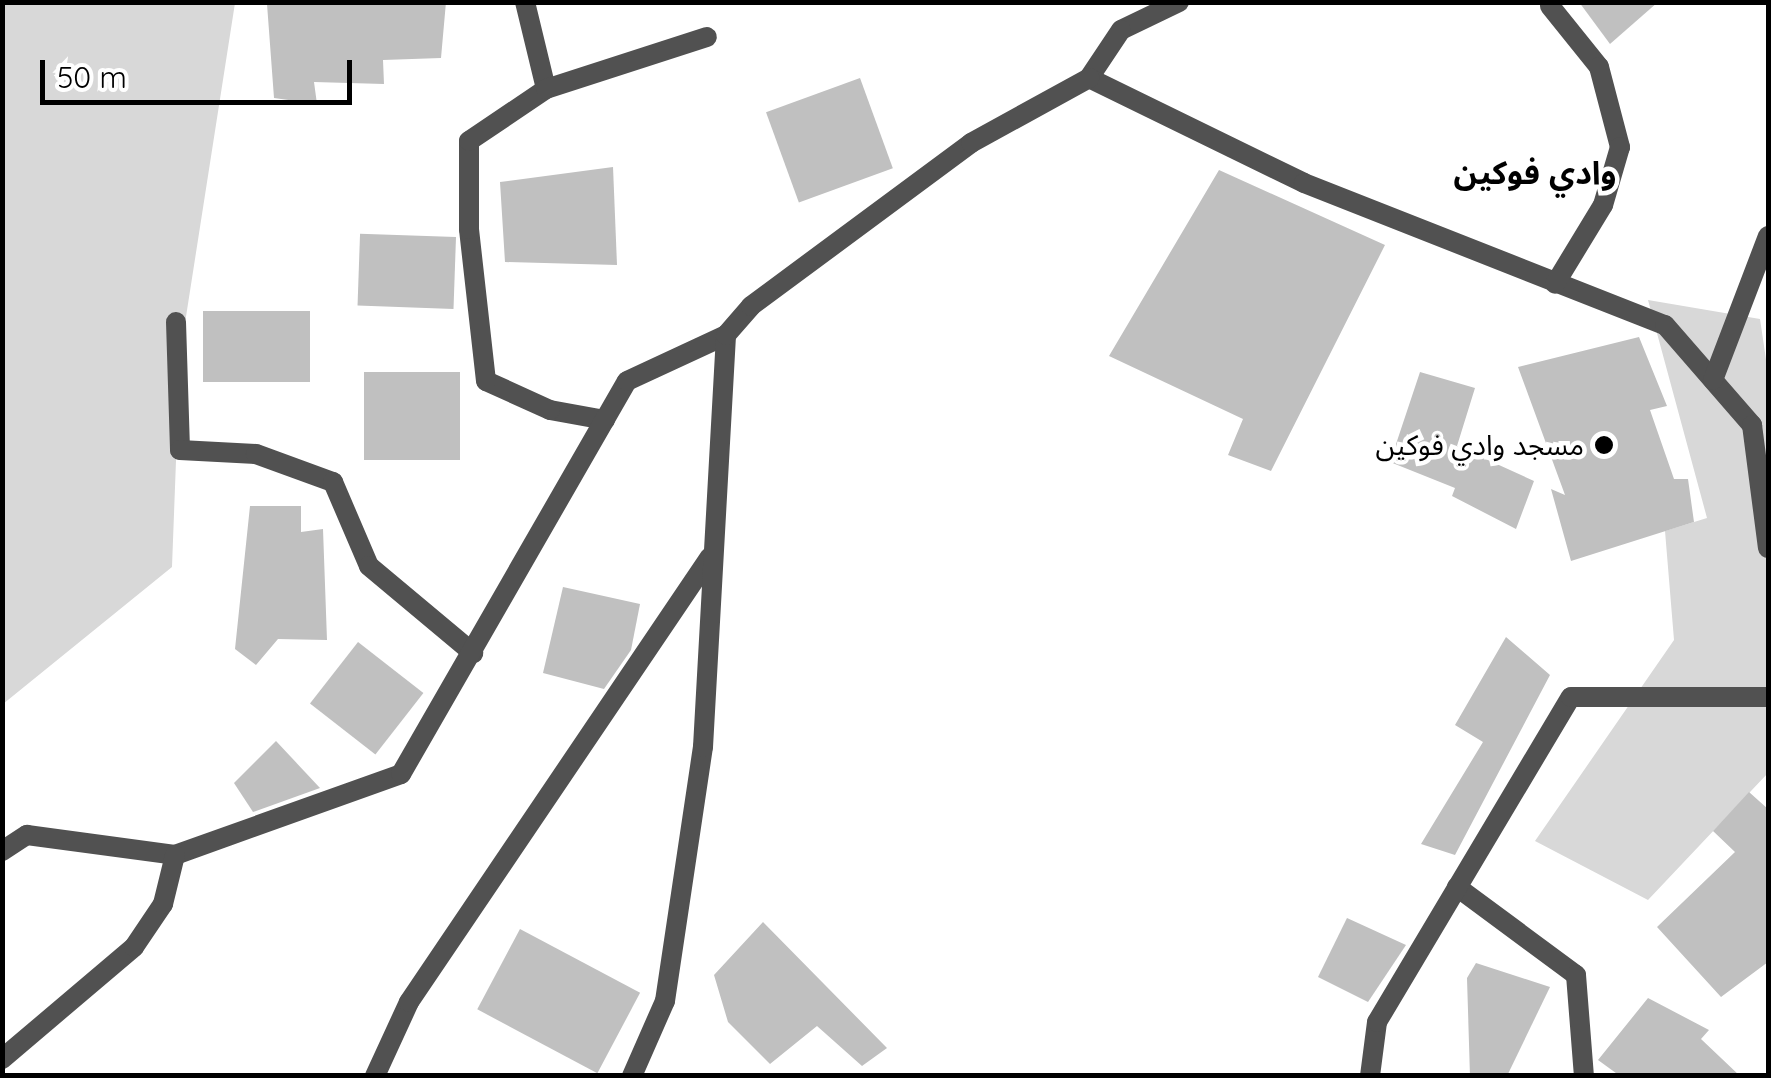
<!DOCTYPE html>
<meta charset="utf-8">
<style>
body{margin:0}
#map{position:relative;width:1771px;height:1078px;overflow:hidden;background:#fff;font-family:Quicksand,"Noto Sans Arabic",sans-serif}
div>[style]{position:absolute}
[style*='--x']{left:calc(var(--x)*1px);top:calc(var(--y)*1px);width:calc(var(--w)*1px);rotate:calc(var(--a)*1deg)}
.green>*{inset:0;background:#d8d8d8}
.building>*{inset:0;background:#c0c0c0;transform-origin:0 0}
.minor>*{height:20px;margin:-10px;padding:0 10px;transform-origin:10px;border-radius:10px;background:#515151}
.dots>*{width:28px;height:28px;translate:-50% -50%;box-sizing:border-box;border:5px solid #fff;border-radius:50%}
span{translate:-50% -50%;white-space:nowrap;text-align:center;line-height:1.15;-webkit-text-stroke:9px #fff;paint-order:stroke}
.poi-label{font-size:28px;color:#000}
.right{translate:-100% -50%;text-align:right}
.quarter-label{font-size:32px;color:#000;font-weight:700}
.frame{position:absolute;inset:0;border:5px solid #000;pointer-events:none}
.scale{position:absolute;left:40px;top:60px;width:312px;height:45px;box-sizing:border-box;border:5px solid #000;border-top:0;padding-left:12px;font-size:30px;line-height:35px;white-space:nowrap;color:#000;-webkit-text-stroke:8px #fff;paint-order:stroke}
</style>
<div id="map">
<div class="green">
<i style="clip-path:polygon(3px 3px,235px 3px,180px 355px,172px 567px,3px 704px)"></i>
<i style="clip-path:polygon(1648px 300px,1760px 319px,1768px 373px,1768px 773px,1648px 900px,1535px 841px,1674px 640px,1665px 531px,1707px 518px)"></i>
</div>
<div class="building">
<i style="clip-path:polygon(446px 2px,441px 58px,383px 60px,384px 84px,314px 82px,317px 104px,274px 98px,267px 4px)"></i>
<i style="clip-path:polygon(1579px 2px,1658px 2px,1610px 44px)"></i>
<i style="left:860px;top:78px;width:96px;height:100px;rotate:70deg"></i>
<i style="clip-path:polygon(613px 167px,617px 265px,505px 262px,500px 182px)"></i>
<i style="clip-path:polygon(1219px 170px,1385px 245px,1271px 471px,1228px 455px,1243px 419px,1109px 356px)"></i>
<i style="left:456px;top:237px;width:72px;height:96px;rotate:92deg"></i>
<i style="left:310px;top:311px;width:71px;height:107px;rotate:90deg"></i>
<i style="clip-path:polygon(1639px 337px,1667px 406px,1650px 410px,1674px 479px,1688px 479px,1694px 522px,1571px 561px,1551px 489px,1565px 495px,1518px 367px)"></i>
<i style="left:364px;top:372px;width:96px;height:88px"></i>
<i style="clip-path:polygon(1420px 372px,1475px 388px,1457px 446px,1534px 481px,1516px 529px,1452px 496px,1455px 488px,1390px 462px)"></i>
<i style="clip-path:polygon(250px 506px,301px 506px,301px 532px,323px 529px,327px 640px,278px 639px,256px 665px,235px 649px)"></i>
<i style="clip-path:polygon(563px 587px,640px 604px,631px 650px,604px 689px,543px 673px)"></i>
<i style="clip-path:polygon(1506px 637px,1550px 675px,1455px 855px,1421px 844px,1483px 742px,1455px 725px)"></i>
<i style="left:358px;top:642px;width:83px;height:78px;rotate:38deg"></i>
<i style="clip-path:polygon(276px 741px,320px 788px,253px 812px,234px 783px)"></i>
<i style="clip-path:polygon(1749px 792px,1768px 809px,1768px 962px,1721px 997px,1657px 927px,1735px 852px,1713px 831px)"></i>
<i style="clip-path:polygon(1347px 918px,1406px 945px,1368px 1002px,1318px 977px)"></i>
<i style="clip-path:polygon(763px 922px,887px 1048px,862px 1066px,817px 1026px,770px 1064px,728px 1022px,714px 975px)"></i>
<i style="left:520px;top:929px;width:136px;height:91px;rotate:28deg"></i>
<i style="clip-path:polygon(1476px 963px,1550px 987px,1507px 1076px,1470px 1076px,1467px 978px)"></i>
<i style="clip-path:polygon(1648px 998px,1709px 1030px,1701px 1039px,1740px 1076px,1620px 1076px,1598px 1060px)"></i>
</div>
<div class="minor">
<i style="--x:525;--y:2;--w:89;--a:76.4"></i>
<i style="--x:1179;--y:2;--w:64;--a:154.2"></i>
<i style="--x:1121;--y:30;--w:58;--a:123.7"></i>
<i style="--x:1089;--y:78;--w:239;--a:26"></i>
<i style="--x:1304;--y:183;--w:388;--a:21.5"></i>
<i style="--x:1665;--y:325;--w:133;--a:49"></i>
<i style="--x:1752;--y:425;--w:124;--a:82.6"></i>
<i style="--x:1550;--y:6;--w:78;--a:51.2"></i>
<i style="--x:1599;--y:67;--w:83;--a:75.3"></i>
<i style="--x:1620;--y:147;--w:60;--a:106.3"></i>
<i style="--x:1603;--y:205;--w:92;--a:121.3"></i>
<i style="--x:176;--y:322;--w:128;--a:88.2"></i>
<i style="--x:180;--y:450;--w:76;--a:3"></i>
<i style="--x:256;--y:454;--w:82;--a:20"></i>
<i style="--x:333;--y:482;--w:91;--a:66.8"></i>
<i style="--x:369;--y:566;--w:136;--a:39.9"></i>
<i style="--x:1713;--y:380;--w:154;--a:-69.1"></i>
<i style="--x:605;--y:420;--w:56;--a:-169.7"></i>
<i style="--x:550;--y:410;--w:70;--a:-155.6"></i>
<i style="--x:486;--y:381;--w:153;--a:-96.4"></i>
<i style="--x:469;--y:229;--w:88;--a:-90"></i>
<i style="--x:469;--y:141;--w:93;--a:-34"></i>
<i style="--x:546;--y:89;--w:169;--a:-17.9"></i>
<i style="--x:2;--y:851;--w:30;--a:-33"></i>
<i style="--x:27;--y:835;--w:149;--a:7.7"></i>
<i style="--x:175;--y:855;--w:240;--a:-19.7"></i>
<i style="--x:401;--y:774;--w:453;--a:-60.1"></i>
<i style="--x:627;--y:381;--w:109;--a:-24.9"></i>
<i style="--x:1457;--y:887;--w:148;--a:36.5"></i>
<i style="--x:1576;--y:975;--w:101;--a:85.5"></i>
<i style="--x:2;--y:1059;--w:173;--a:-40.3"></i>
<i style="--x:134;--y:947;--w:52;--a:-56"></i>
<i style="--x:163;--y:904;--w:50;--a:-76.2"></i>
<i style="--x:375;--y:1076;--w:81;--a:-65.3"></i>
<i style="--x:409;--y:1002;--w:537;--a:-55.93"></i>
<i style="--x:632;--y:1076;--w:82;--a:-66.3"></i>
<i style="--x:665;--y:1001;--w:257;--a:-81.5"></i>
<i style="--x:703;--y:747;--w:413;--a:-86.8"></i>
<i style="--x:726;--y:335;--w:38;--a:-49"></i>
<i style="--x:751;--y:306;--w:274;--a:-36.5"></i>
<i style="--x:971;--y:143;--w:135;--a:-28.8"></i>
<i style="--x:1370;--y:1076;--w:54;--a:-82.6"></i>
<i style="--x:1377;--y:1022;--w:378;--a:-59.2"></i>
<i style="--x:1571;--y:697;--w:197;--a:0"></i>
</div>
<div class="dots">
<i style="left:1604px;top:445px;background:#000"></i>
</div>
<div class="poi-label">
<span class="right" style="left:1584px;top:445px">مسجد وادي فوكين</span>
</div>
<div class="quarter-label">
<span style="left:1535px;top:172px">وادي فوكين</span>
</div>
<div class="frame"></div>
<div class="scale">50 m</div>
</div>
